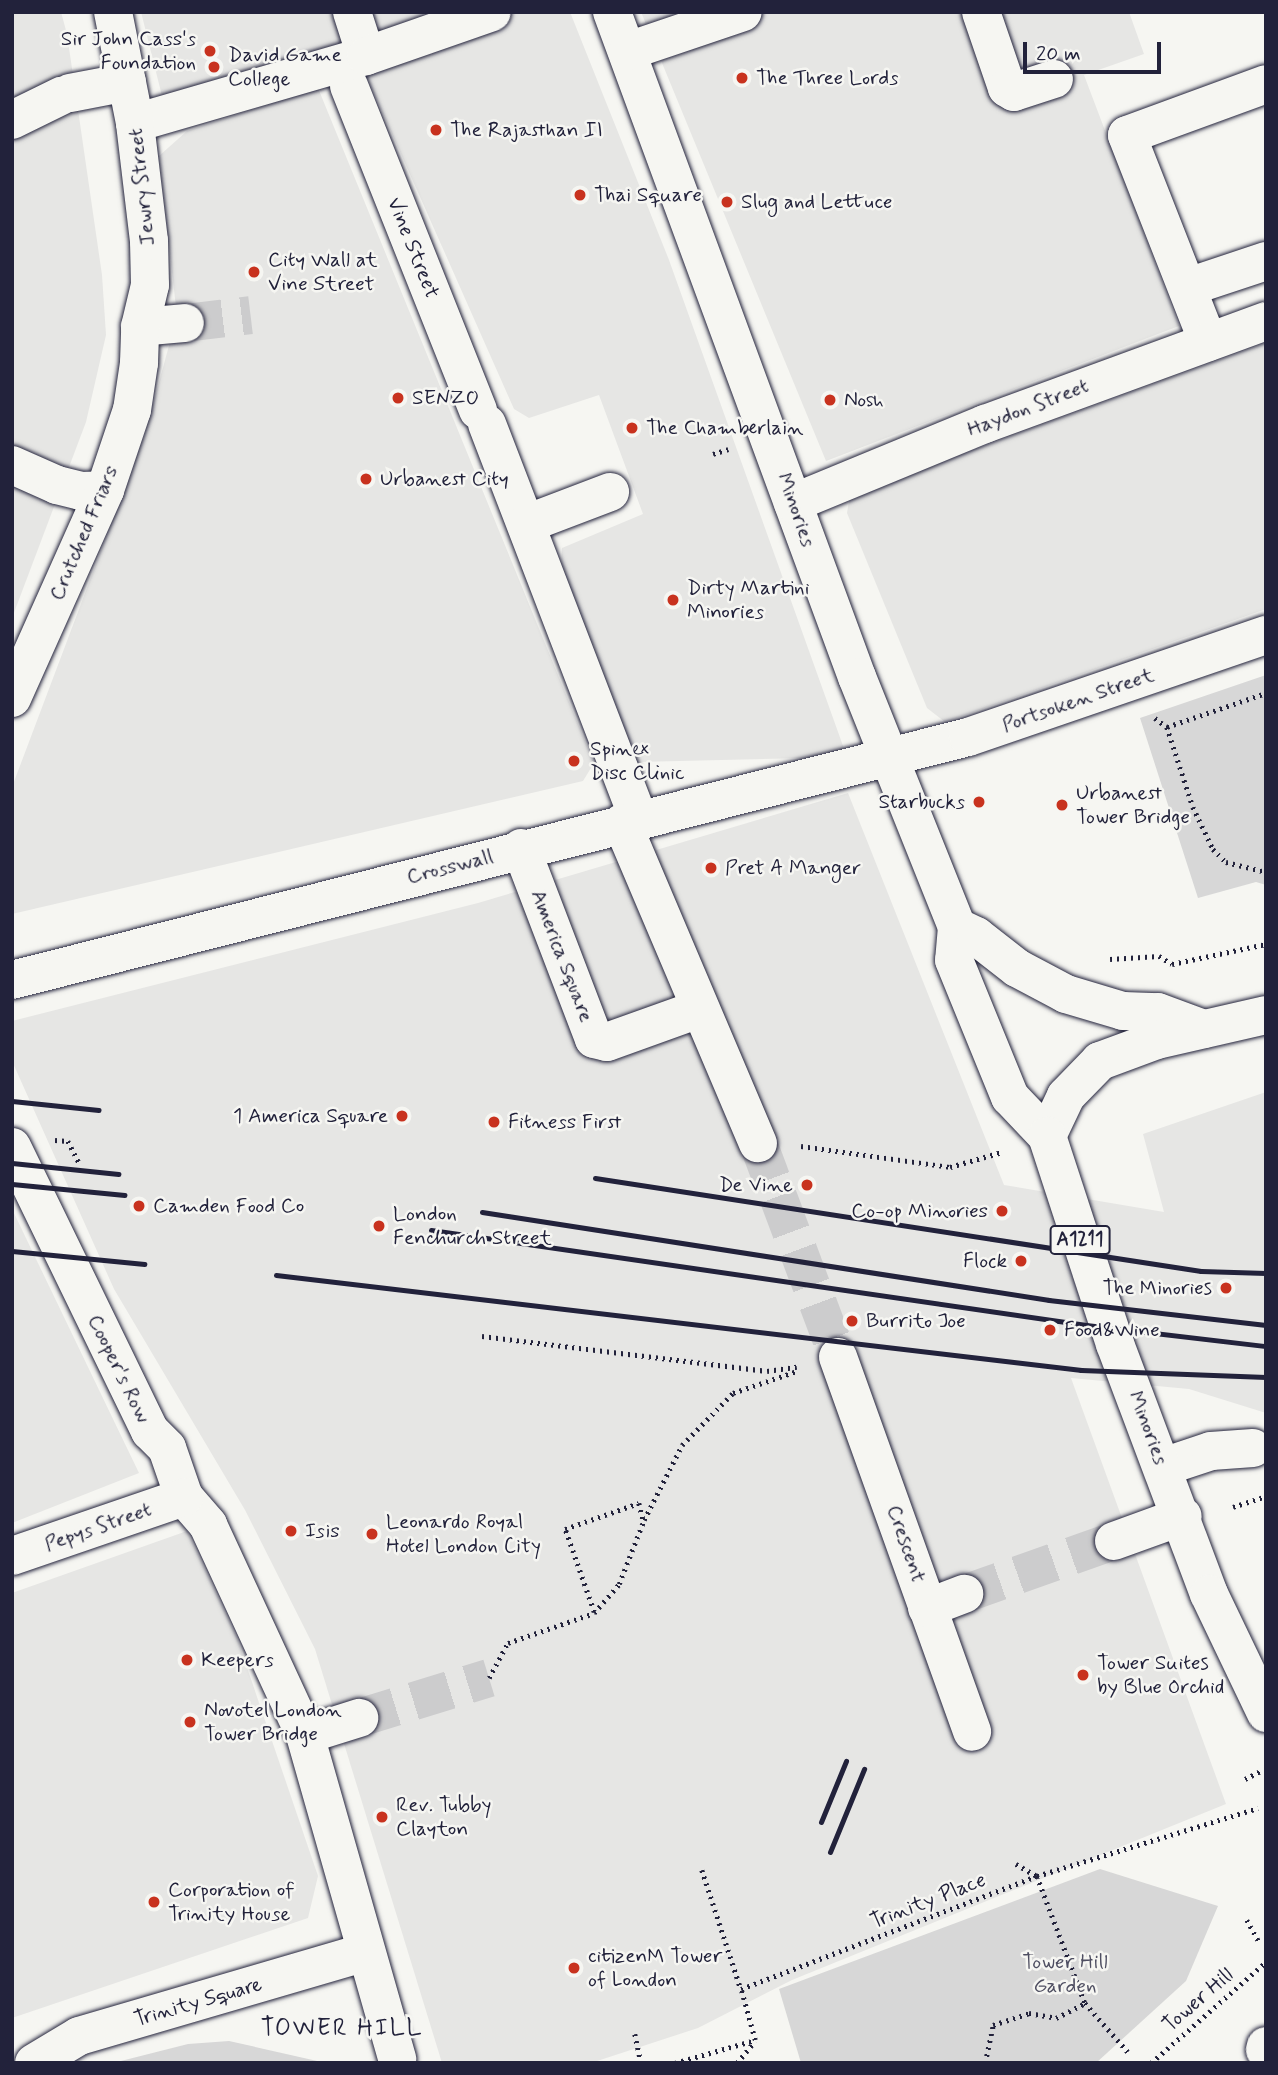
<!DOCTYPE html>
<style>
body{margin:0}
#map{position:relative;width:1278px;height:2075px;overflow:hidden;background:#f6f6f2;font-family:Mynerve,sans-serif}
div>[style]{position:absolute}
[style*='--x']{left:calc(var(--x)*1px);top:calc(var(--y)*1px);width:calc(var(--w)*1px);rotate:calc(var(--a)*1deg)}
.built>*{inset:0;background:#e6e6e4}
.green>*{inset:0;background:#d7d7d7}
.minor-tunnel>*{height:38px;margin-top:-19px;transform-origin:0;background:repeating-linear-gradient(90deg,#cccccd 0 38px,transparent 0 57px)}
.path>*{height:4.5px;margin-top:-2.25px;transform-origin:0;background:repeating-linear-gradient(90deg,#22223b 0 2px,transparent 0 7px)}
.roads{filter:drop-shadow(0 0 2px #22223b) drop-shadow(0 0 2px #22223b)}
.minor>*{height:38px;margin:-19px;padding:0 19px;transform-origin:19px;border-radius:19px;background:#f6f6f2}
.highway>*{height:38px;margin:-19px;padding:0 19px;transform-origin:19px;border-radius:19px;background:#f6f6f2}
.rail>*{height:5px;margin:-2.5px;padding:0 2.5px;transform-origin:2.5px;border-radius:2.5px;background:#22223b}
.dots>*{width:19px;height:19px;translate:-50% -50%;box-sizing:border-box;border:4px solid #f6f6f2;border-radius:50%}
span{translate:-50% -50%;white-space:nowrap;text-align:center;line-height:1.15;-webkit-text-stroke:5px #f6f6f2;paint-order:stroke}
.shield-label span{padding:2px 5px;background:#f6f6f2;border:2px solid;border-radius:5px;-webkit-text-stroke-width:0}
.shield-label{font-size:19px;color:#22223b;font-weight:700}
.poi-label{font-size:21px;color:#22223b}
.right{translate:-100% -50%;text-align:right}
.left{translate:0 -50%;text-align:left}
.street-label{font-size:21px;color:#22223b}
.park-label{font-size:21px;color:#4f4f62}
.quarter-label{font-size:24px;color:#22223b;letter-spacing:2px}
.frame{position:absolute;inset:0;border:14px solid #22223b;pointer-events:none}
.scale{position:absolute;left:1023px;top:42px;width:138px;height:32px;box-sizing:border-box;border:4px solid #22223b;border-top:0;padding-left:9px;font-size:21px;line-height:24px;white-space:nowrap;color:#22223b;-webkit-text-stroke:5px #f6f6f2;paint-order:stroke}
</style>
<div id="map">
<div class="built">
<i style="clip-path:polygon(12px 12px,61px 12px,67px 34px,102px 275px,106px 335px,86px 422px,12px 618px)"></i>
<i style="clip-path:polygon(141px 12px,570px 12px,669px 260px,847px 757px,637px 762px,561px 567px,562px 548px,643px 514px,599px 395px,529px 418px,514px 409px,354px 48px,163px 100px)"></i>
<i style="clip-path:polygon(641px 12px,1129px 12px,1144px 54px,1084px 75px,1179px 326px,826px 461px)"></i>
<i style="clip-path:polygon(318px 88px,594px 763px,583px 781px,12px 914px,12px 787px,145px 434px,177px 316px,159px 156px,187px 131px)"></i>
<i style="clip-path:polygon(1266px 343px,1266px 609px,945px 722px,927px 708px,847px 513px,850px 495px)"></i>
<i style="clip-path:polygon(848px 793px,1004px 1185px,1164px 1212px,1143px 1134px,1266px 1092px,1266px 1413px,1189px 1389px,1071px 1378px,1226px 1804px,792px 1980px,698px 2028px,591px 2063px,442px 2063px,315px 1649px,245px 1510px,114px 1289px,12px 1061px,12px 1021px,478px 903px)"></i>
<i style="clip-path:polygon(12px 1209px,139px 1473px,12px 1523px)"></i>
<i style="clip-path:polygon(187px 1531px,237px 1638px,318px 1876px,308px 1918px,12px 2018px,12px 1593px)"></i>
</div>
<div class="green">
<i style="clip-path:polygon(1266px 675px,1266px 885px,1256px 882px,1198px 898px,1140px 718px)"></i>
<i style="clip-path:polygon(1100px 1869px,1218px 1906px,1186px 1981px,1096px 2063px,801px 2063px,779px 1989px)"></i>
<i style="clip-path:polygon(229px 2041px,326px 2063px,113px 2063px,188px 2044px)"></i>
</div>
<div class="minor-tunnel">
<i style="--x:185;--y:323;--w:66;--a:-6.9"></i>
<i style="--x:758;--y:1143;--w:228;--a:69.5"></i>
<i style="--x:964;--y:1594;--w:159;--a:-19.5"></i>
<i style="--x:359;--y:1718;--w:136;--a:-17.1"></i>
</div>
<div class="path">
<i style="--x:713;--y:454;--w:16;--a:-18"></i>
<i style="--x:1155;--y:718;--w:15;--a:37"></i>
<i style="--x:1167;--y:727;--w:84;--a:72"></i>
<i style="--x:1193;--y:807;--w:47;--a:64.5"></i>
<i style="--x:1213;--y:849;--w:18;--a:45"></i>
<i style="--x:1226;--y:862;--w:41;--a:14"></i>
<i style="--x:1167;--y:727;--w:105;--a:-19"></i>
<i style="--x:1110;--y:959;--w:49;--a:-3.5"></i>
<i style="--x:1159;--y:956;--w:15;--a:32"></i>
<i style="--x:1172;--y:964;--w:96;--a:-12"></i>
<i style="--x:55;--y:1140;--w:13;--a:4"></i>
<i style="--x:68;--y:1141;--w:25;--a:63"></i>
<i style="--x:801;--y:1146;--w:150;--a:8"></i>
<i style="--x:950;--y:1167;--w:54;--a:-16.1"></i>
<i style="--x:482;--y:1336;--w:287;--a:7"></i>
<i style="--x:767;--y:1371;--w:30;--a:-8"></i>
<i style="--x:1233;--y:1507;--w:35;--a:-18"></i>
<i style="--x:594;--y:1612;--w:88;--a:-109.3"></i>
<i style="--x:565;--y:1529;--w:78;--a:-19.4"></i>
<i style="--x:639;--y:1503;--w:16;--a:76"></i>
<i style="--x:489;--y:1678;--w:40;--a:-62"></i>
<i style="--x:508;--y:1643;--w:91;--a:-19.2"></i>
<i style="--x:594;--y:1613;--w:38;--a:-49"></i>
<i style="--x:619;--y:1584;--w:69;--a:-68.7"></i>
<i style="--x:644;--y:1520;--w:84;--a:-63.1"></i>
<i style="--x:682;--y:1445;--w:73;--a:-45.6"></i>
<i style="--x:733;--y:1393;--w:68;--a:-19"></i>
<i style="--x:1245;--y:1779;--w:18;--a:-27"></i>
<i style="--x:1016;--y:1864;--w:24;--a:30"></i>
<i style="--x:1037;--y:1876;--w:136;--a:69.3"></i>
<i style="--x:1085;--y:2003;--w:65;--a:48.7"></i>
<i style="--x:702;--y:1870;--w:125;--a:71.9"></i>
<i style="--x:1247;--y:1920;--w:26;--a:61"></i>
<i style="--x:635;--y:2034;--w:30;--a:78"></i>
<i style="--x:675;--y:2063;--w:83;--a:-16"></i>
<i style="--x:755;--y:2040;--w:53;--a:-105.4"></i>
<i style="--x:741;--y:1989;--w:317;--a:-20.9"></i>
<i style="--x:1037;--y:1876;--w:231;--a:-17.1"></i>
<i style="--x:737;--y:2063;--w:28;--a:-51"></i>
<i style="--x:985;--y:2063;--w:39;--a:-78"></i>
<i style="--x:993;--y:2025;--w:38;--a:-18"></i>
<i style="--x:1029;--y:2013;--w:27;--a:10"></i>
<i style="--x:1056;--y:2018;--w:33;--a:-27"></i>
<i style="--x:1151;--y:2063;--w:153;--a:-41.3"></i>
</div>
<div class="roads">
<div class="minor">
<i style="--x:352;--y:12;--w:46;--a:72.3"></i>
<i style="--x:612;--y:12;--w:709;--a:69.78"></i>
<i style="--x:857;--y:677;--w:269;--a:68.2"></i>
<i style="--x:957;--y:927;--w:33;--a:95"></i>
<i style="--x:954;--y:960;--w:148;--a:67.8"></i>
<i style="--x:1010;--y:1097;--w:54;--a:46.5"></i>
<i style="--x:981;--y:12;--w:80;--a:71.1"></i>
<i style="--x:1007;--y:88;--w:8;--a:30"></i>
<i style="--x:1014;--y:92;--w:42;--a:-18"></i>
<i style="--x:628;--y:51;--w:121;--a:-18.7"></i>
<i style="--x:349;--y:86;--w:349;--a:68.3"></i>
<i style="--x:70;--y:93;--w:58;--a:-10.9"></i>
<i style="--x:12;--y:120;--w:55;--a:-26.1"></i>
<i style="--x:135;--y:123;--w:241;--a:-16.2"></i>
<i style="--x:366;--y:56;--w:133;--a:-19.2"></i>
<i style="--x:1188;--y:287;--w:82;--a:-18.4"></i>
<i style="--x:140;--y:327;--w:45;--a:-5.1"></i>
<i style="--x:1208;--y:342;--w:222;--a:-111.4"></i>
<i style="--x:1127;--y:135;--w:148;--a:-20.1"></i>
<i style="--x:487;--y:424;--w:423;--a:69"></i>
<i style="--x:12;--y:465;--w:49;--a:24"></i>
<i style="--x:57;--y:485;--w:25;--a:14"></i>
<i style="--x:81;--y:491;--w:24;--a:-2"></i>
<i style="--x:793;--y:503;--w:208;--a:-22.4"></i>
<i style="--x:985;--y:424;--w:299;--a:-20.1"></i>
<i style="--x:526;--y:524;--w:90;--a:-20.9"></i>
<i style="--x:12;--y:698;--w:228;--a:-65.9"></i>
<i style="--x:105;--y:490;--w:84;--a:-71.4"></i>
<i style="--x:132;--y:410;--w:48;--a:-81.5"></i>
<i style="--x:139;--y:363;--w:36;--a:-88"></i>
<i style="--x:140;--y:327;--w:43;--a:-76.6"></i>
<i style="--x:150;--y:285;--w:44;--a:-91.3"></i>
<i style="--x:149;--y:241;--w:119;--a:-96.8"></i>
<i style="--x:135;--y:123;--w:113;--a:-101.2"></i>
<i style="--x:622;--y:823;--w:348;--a:67"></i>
<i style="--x:521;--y:848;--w:204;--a:69.1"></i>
<i style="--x:594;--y:1039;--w:13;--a:13"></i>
<i style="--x:607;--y:1042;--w:98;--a:-19.7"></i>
<i style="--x:957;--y:927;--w:21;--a:25"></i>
<i style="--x:976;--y:936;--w:52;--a:38"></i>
<i style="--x:1017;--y:968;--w:55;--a:28"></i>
<i style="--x:1066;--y:994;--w:59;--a:16.6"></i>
<i style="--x:1123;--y:1011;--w:35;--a:2"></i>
<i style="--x:1158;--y:1012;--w:49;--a:20.3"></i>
<i style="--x:12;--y:980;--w:986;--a:-14.26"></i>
<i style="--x:968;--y:737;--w:315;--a:-18.9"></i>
<i style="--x:12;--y:1147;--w:316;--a:64.1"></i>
<i style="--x:150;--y:1431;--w:24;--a:45"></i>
<i style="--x:167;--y:1448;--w:52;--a:70.9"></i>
<i style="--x:184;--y:1497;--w:37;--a:49"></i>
<i style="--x:208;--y:1525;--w:231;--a:65.2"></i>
<i style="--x:305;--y:1735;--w:337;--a:74.1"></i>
<i style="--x:838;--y:1357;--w:398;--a:70.3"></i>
<i style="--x:1163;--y:1467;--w:51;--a:-18.4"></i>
<i style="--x:1211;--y:1451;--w:42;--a:-4.1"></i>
<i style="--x:1114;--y:1541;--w:73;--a:-19.9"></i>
<i style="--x:12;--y:1556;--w:182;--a:-18.9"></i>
<i style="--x:927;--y:1608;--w:40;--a:-21"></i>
<i style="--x:305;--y:1735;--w:57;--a:-17.5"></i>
<i style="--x:34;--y:2063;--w:52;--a:-31"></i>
<i style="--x:79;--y:2036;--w:299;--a:-16.3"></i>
</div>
<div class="highway">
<i style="--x:1266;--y:1015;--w:112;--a:167.1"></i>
<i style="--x:1157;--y:1040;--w:61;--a:159.8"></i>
<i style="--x:1100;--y:1061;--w:49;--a:134.2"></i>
<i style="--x:1066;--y:1096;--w:44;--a:115.4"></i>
<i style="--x:1047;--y:1136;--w:219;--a:71.9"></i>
<i style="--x:1115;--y:1344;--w:267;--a:69.4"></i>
<i style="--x:1209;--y:1594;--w:132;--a:64.4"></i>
<i style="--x:1265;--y:2050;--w:4;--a:-76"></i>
</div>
</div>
<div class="rail">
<i style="--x:12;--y:1101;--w:87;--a:5.9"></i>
<i style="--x:12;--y:1163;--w:107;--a:5.9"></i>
<i style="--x:595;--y:1178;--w:613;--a:8.72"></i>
<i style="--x:1201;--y:1271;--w:65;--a:1.8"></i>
<i style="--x:12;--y:1184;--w:113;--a:5.6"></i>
<i style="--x:482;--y:1212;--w:574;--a:8.82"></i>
<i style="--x:1049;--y:1300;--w:218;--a:6.6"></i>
<i style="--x:431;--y:1230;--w:662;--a:8.25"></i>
<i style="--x:1086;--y:1325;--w:181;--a:6.7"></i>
<i style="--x:12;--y:1251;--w:133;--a:5.6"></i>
<i style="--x:276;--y:1275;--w:811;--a:6.73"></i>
<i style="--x:1081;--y:1370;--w:185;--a:2.2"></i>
<i style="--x:821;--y:1822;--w:66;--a:-67.7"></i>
<i style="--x:830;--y:1852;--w:90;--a:-67.7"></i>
</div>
<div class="dots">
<i style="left:210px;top:51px;background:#c8321e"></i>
<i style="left:214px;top:67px;background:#c8321e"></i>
<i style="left:742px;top:78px;background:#c8321e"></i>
<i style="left:436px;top:130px;background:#c8321e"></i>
<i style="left:580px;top:195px;background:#c8321e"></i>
<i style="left:727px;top:202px;background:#c8321e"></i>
<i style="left:254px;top:272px;background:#c8321e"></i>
<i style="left:398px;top:398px;background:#c8321e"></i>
<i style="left:830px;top:400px;background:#c8321e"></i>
<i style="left:632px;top:428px;background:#c8321e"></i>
<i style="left:366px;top:479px;background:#c8321e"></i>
<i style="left:673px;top:600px;background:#c8321e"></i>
<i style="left:574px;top:761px;background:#c8321e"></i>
<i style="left:979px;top:802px;background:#c8321e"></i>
<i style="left:1062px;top:805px;background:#c8321e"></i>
<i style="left:711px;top:868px;background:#c8321e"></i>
<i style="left:402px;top:1116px;background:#c8321e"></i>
<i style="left:494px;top:1122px;background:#c8321e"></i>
<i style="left:807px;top:1185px;background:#c8321e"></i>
<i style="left:139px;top:1206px;background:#c8321e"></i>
<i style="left:1002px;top:1211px;background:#c8321e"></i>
<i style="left:379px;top:1226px;background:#c8321e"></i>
<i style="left:1021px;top:1261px;background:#c8321e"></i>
<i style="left:1226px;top:1288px;background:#c8321e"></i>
<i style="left:852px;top:1321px;background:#c8321e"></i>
<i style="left:1050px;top:1330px;background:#c8321e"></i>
<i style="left:291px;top:1531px;background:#c8321e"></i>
<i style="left:372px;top:1534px;background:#c8321e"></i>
<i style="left:187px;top:1660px;background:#c8321e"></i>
<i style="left:1083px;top:1675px;background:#c8321e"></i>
<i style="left:190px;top:1722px;background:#c8321e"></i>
<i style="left:382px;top:1817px;background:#c8321e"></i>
<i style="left:154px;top:1902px;background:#c8321e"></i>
<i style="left:574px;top:1968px;background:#c8321e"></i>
</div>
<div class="shield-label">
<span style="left:1080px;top:1240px">A1211</span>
</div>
<div class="poi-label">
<span class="right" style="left:196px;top:51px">Sir John Cass's<br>Foundation</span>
<span class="left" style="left:228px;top:67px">David Game<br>College</span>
<span class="left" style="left:756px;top:78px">The Three Lords</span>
<span class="left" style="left:450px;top:130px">The Rajasthan II</span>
<span class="left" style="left:594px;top:195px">Thai Square</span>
<span class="left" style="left:741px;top:202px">Slug and Lettuce</span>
<span class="left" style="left:268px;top:272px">City Wall at<br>Vine Street</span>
<span class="left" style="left:412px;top:398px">SENZO</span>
<span class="left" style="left:844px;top:400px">Nosh</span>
<span class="left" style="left:646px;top:428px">The Chamberlain</span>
<span class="left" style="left:380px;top:479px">Urbanest City</span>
<span class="left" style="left:687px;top:600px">Dirty Martini<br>Minories</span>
<span class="left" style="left:590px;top:761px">Spinex<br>Disc Clinic</span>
<span class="left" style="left:1076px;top:805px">Urbanest<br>Tower Bridge</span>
<span class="right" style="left:965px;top:802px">Starbucks</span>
<span class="left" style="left:725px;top:868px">Pret A Manger</span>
<span class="right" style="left:388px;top:1116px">1 America Square</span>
<span class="left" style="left:508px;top:1122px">Fitness First</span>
<span class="right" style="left:793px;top:1185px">De Vine</span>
<span class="left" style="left:153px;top:1206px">Camden Food Co</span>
<span class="right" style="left:988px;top:1211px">Co-op Minories</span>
<span class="left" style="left:393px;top:1226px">London<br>Fenchurch Street</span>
<span class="right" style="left:1007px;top:1261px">Flock</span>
<span class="right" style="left:1212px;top:1288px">The Minories</span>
<span class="left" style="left:866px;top:1321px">Burrito Joe</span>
<span class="left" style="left:1064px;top:1330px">Food&amp;Wine</span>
<span class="left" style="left:386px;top:1534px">Leonardo Royal<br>Hotel London City</span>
<span class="left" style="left:305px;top:1531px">Isis</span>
<span class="left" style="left:201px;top:1660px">Keepers</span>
<span class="left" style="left:1097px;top:1675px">Tower Suites<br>by Blue Orchid</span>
<span class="left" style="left:204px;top:1722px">Novotel London<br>Tower Bridge</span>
<span class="left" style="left:396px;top:1817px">Rev. Tubby<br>Clayton</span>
<span class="left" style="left:168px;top:1902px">Corporation of<br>Trinity House</span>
<span class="left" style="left:588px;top:1968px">citizenM Tower<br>of London</span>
</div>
<div class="street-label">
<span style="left:142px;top:187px;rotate:-96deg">Jewry Street</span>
<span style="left:413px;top:248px;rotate:68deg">Vine Street</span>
<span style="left:1028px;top:408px;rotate:-21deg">Haydon Street</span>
<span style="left:796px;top:510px;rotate:70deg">Minories</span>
<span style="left:84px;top:533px;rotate:-67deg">Crutched Friars</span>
<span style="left:1078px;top:700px;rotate:-19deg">Portsoken Street</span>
<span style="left:450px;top:867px;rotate:-14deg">Crosswall</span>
<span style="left:562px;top:956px;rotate:69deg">America Square</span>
<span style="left:119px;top:1369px;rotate:64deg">Cooper's Row</span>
<span style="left:1148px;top:1428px;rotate:69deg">Minories</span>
<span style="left:98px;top:1527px;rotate:-19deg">Pepys Street</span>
<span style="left:906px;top:1544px;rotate:71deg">Crescent</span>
<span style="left:928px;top:1901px;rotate:-21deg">Trinity Place</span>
<span style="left:1198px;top:2000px;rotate:-41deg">Tower Hill</span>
<span style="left:198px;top:2002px;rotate:-16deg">Trinity Square</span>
</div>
<div class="park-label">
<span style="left:1065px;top:1974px">Tower Hill<br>Garden</span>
</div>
<div class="quarter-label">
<span style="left:342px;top:2029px">TOWER HILL</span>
</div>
<div class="frame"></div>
<div class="scale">20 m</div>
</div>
